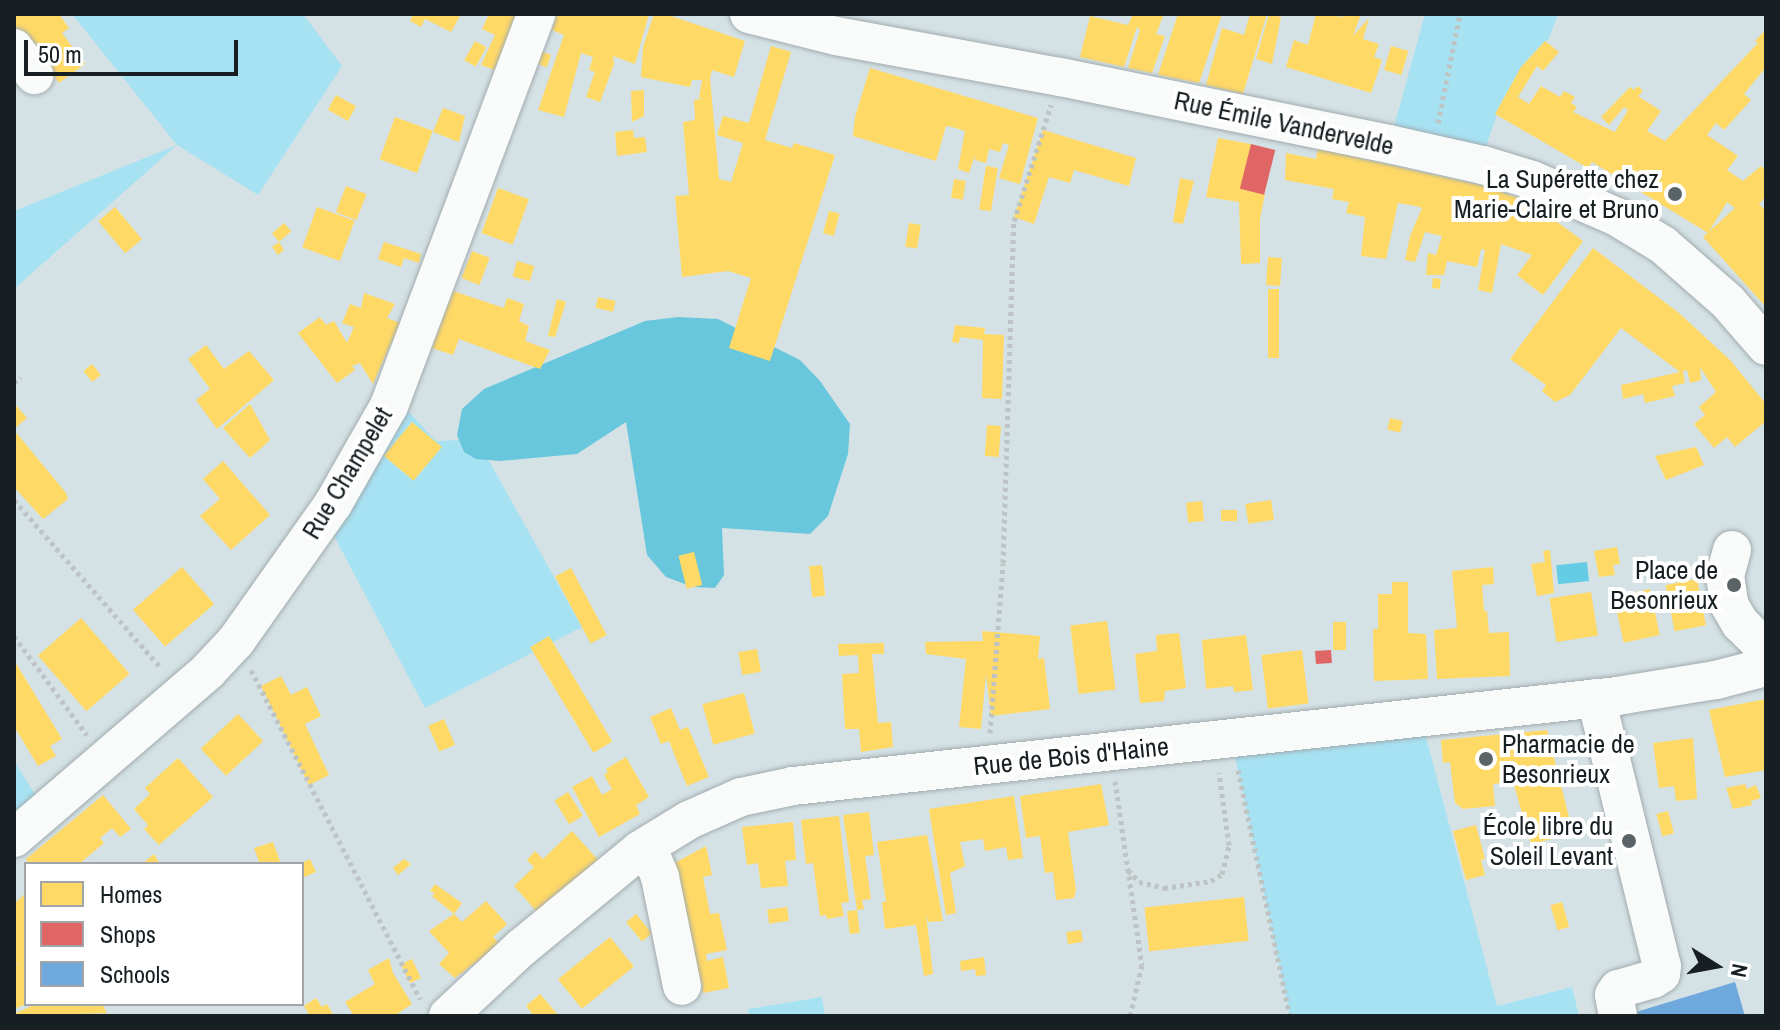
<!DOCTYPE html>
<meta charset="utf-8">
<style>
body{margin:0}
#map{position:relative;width:1780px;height:1030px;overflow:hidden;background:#d5e2e5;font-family:"Archivo Narrow",sans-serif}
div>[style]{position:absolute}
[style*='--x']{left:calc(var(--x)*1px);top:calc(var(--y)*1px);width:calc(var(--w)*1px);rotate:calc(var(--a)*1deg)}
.green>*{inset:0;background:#a7e2f3}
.forest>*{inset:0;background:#68c7dc}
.water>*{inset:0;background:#64cce5;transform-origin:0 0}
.homes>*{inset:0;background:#ffd966;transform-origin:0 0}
.shops>*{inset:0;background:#e06666;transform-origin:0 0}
.schools>*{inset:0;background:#6fa8dc}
.path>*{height:5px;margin-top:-2.5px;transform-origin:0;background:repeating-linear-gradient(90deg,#bec3c3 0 4px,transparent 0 8px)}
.roads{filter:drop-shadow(0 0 2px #a1abae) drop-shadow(0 0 2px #a1abae)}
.minor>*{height:38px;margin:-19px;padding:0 19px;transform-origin:19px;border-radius:19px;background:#f9fbfb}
.dots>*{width:22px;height:22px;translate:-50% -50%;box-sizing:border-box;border:4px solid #fff;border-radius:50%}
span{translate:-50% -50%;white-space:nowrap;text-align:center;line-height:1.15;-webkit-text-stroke:8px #fff;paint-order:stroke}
.street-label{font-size:26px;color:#171f22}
.poi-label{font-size:26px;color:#171f22}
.right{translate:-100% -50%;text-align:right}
.left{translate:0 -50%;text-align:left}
.frame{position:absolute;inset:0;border:16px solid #171f22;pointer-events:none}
.legend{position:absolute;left:24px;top:862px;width:280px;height:144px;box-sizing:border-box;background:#fff;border:2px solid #a2a5a7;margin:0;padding:10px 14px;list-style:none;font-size:24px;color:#171f22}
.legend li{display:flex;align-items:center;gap:16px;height:40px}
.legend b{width:40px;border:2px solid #a2a5a7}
.north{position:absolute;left:1676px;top:926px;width:80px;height:80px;-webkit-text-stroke:6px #fff;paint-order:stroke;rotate:101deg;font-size:22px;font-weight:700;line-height:32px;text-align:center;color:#171f22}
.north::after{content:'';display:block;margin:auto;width:28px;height:36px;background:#171f22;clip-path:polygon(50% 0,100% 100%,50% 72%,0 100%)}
.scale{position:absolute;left:24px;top:40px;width:214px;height:36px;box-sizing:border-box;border:4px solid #171f22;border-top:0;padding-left:10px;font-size:24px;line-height:28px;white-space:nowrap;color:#171f22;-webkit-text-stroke:6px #fff;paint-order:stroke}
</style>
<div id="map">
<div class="green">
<i style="clip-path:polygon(72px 14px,303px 14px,342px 66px,258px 195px,177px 145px,14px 289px,14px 211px,177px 145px)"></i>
<i style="clip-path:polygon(1425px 14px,1558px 14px,1549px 38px,1497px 114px,1483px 155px,1392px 134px)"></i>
<i style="clip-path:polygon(393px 395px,436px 441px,459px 440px,464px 452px,489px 461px,582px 627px,425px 708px,324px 517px)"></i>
<i style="clip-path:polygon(1421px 718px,1497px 1006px,1572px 987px,1579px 1016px,1290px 1016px,1231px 738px)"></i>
<i style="clip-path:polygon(14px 761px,36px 796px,14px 816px)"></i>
<i style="clip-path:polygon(822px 997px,825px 1016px,749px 1016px,748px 1009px)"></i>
</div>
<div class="forest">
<i style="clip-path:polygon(678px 317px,718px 319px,800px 360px,820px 381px,850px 424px,848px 454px,828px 516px,810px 534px,722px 528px,724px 575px,715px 588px,693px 587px,666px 577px,647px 555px,626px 422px,577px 454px,500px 461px,476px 459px,464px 452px,457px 435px,462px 409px,484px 389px,645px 321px)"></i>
</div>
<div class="water">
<i style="left:1587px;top:562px;width:19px;height:31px;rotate:84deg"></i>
</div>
<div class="homes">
<i style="clip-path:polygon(14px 14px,59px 14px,69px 28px,62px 33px,85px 64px,59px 83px,14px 25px)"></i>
<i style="clip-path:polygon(413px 14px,461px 14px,451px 32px,425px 19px,421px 27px,410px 21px)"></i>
<i style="clip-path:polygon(489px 14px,516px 14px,495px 70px,481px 65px,495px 35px,482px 29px)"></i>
<i style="clip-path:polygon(557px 14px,649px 14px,635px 64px,613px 56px,614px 64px,600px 102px,586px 97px,595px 72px,589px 70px,593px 57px,581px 53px,564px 117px,538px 110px,564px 35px,552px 30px)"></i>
<i style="clip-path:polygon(654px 14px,665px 14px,745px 41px,734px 77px,712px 70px,710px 78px,719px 179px,731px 182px,743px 143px,717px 135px,723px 116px,749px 123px,771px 46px,791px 52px,765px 140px,792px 148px,794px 143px,835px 155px,770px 361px,729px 348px,751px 278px,728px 271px,682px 277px,675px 196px,689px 195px,683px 122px,695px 120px,694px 100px,702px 99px,699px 98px,702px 80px,692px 80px,690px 87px,641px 77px,643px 47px)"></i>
<i style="clip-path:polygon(1133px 14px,1164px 14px,1156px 34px,1165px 36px,1152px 73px,1128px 68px,1140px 30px,1137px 27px,1124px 67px,1080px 57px,1090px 16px,1128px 25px)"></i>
<i style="clip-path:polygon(1178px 14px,1222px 14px,1199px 83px,1158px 75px)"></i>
<i style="clip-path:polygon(1250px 14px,1267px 14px,1243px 94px,1206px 85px,1222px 28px,1244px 35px)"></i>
<i style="clip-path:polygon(1269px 14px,1281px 17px,1272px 64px,1256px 59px)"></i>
<i style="clip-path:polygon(1316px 14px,1343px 17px,1344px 14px,1361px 14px,1353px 36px,1369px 18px,1363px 39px,1379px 44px,1374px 57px,1382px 60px,1371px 93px,1286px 67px,1294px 40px,1308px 45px)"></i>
<i style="clip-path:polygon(1766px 29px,1766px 67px,1744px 94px,1751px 100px,1724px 130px,1716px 123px,1707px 135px,1738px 156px,1727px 170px,1743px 181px,1761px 166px,1766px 171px,1766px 196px,1759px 204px,1766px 211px,1766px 307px,1703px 237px,1735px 208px,1727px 202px,1708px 233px,1592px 162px,1588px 168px,1495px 114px,1521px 67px,1545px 41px,1559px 52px,1543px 71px,1537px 66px,1518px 97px,1529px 104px,1541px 86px,1560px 97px,1564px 91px,1575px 97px,1571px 103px,1577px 107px,1573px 112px,1615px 132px,1628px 110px,1624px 107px,1609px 125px,1601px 117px,1630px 87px,1634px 90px,1638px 86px,1643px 91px,1638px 96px,1661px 111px,1647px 131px,1665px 141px,1758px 43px,1755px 41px)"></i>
<i style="left:475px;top:41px;width:13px;height:22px;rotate:29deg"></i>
<i style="left:1391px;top:46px;width:18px;height:25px;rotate:16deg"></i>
<i style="left:538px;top:50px;width:14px;height:13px;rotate:21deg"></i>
<i style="clip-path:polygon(870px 68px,1038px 118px,1020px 184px,999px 178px,1009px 145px,1003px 143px,1000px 152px,989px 149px,986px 163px,975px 160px,975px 155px,969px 173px,958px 169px,965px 131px,952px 127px,946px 126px,936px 161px,853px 136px,855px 117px)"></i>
<i style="clip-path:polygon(644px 90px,644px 116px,632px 122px,631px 91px)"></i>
<i style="left:336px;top:95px;width:23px;height:17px;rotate:29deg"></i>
<i style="clip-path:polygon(443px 108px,465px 116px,459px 142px,433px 132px)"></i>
<i style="left:395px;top:117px;width:40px;height:45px;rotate:20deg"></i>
<i style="clip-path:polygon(633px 130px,634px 138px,645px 137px,647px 152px,617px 156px,615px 132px)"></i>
<i style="clip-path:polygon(1043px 130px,1136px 158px,1129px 186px,1074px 170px,1070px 183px,1049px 177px,1034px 224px,1014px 217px)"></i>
<i style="clip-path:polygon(1218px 138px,1251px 144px,1242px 189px,1265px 194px,1260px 219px,1260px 263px,1241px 264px,1239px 202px,1206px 197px)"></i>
<i style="clip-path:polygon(1318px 149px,1484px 186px,1547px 208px,1549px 216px,1583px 241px,1543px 295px,1517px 275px,1532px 255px,1501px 244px,1492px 293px,1478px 290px,1485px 250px,1481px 249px,1477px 267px,1447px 261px,1444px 275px,1426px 275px,1428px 253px,1436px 255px,1442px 236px,1425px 232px,1415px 262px,1405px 260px,1410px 236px,1422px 208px,1416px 206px,1398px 203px,1386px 259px,1361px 256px,1365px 217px,1346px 213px,1349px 202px,1332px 199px,1334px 189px,1285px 180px,1286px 153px,1316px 159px)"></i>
<i style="left:986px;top:166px;width:12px;height:44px;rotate:9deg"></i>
<i style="clip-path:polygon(1180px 178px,1194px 181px,1183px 224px,1173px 222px)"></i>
<i style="left:954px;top:179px;width:12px;height:19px;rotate:9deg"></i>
<i style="left:346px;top:186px;width:22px;height:28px;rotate:21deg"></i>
<i style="left:498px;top:188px;width:33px;height:48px;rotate:20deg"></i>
<i style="left:115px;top:207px;width:42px;height:22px;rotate:50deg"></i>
<i style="left:317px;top:207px;width:40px;height:43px;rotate:20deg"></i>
<i style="left:829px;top:211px;width:11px;height:23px;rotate:15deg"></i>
<i style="left:284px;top:223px;width:11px;height:16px;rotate:49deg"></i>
<i style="left:909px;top:223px;width:12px;height:24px;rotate:9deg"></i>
<i style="clip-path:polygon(279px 242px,284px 250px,278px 255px,272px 247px)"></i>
<i style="clip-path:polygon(384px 242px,421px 254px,419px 263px,404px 258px,401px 267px,378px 259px)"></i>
<i style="clip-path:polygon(1593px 248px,1679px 313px,1730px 360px,1766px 404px,1766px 421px,1735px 447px,1727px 437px,1714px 448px,1694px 424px,1705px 415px,1699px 407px,1716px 392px,1700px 367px,1701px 380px,1690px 383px,1687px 370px,1683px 371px,1685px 383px,1672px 386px,1675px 396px,1645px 403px,1643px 394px,1623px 399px,1621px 385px,1680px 372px,1621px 328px,1570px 395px,1555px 402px,1542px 391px,1546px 385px,1510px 359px)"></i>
<i style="left:472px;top:251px;width:19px;height:29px;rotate:21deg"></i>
<i style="left:1268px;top:257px;width:14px;height:28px;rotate:4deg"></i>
<i style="left:517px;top:261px;width:18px;height:16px;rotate:16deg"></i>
<i style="left:1433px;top:278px;width:8px;height:10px;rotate:7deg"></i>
<i style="left:1268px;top:289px;width:11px;height:69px"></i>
<i style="clip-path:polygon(453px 291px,504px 308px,507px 298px,524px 304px,519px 321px,529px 326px,525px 341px,550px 350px,540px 369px,459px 339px,453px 355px,432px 348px)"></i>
<i style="clip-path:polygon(364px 293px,395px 304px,387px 318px,400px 323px,373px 384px,360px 363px,352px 366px,355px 370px,337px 383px,298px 333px,320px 317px,326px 325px,334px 321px,347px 343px,354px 327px,342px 323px,350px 304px,361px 308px)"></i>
<i style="left:598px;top:297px;width:18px;height:11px;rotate:13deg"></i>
<i style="clip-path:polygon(557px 299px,566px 302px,555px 337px,548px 336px)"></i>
<i style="clip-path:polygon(955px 325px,985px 328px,984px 334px,1004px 335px,1002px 399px,982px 398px,983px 340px,960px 337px,959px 343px,952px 342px)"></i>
<i style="clip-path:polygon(206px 345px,224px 369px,249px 351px,274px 380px,217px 429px,196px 400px,210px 389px,188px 359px)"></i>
<i style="left:92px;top:364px;width:14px;height:11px;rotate:51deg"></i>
<i style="clip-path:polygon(14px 403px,27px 418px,14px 429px)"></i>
<i style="clip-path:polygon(250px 404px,270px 440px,250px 458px,223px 428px)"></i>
<i style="left:1390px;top:418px;width:13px;height:12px;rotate:13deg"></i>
<i style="left:412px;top:422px;width:39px;height:44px;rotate:40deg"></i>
<i style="left:987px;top:425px;width:14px;height:31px;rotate:4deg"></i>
<i style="clip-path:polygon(14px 430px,66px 493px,68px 499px,43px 519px,14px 487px)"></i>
<i style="clip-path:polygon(1696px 447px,1704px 465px,1666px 480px,1655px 456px)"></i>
<i style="clip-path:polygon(223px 461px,270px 515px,231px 550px,200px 516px,220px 499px,203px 479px)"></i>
<i style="left:1271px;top:500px;width:20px;height:26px;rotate:81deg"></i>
<i style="left:1202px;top:501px;width:20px;height:16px;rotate:84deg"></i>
<i style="left:1237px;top:510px;width:11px;height:16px;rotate:90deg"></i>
<i style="clip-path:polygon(1617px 547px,1620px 564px,1613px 565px,1615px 575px,1599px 577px,1594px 551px)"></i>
<i style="clip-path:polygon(1550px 550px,1554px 593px,1537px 596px,1531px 564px,1545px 562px,1543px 551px)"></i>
<i style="left:694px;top:552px;width:34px;height:16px;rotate:76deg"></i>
<i style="left:822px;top:565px;width:31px;height:13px;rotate:84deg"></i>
<i style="left:182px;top:567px;width:49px;height:65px;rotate:49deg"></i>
<i style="clip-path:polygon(1493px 567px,1494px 584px,1482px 585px,1484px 611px,1487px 611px,1489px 633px,1509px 632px,1510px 676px,1437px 679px,1434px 630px,1457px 628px,1452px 571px)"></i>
<i style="left:571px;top:568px;width:76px;height:18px;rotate:62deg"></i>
<i style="left:1697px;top:579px;width:47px;height:32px;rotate:79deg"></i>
<i style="clip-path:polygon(1392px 582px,1408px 582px,1408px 633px,1426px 634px,1428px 679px,1374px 681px,1373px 629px,1378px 629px,1378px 594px,1392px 594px)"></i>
<i style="left:1650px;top:589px;width:47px;height:37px;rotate:78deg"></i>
<i style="left:1591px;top:592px;width:44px;height:42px;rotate:81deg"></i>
<i style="left:81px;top:618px;width:74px;height:57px;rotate:49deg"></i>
<i style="left:1107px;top:621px;width:69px;height:37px;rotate:83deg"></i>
<i style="left:1333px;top:622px;width:13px;height:28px"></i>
<i style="clip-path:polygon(982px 631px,1040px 636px,1038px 659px,1044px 658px,1050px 709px,991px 716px,986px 674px,981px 729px,959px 727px,966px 659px,926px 654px,925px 642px,983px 641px)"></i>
<i style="clip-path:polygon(1179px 633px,1186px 688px,1165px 691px,1164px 701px,1140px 703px,1135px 654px,1157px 651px,1156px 635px)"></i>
<i style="clip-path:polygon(1246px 635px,1253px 690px,1234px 692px,1233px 686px,1206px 689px,1202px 640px)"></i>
<i style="left:549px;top:636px;width:123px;height:22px;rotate:59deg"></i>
<i style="clip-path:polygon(884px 643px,884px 654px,872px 654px,878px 723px,891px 722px,893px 747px,861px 752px,859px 729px,845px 729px,842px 674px,859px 673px,858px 655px,839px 656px,838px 644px)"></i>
<i style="left:757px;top:649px;width:23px;height:19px;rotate:80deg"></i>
<i style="left:1302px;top:650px;width:54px;height:41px;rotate:83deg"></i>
<i style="clip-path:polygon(14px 660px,62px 739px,50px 746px,56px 756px,38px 766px,14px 726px)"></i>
<i style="clip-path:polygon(281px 676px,291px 695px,307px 687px,321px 716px,305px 724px,329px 775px,309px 785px,261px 686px)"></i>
<i style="left:744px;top:693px;width:42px;height:43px;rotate:75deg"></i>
<i style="clip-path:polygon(1766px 699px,1766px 770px,1725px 777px,1709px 710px)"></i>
<i style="clip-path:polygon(671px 708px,680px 730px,688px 727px,709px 777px,687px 786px,669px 741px,661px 744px,650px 717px)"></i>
<i style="left:238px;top:714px;width:37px;height:51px;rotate:47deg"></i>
<i style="left:444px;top:719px;width:28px;height:17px;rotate:67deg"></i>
<i style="clip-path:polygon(1547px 730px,1570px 821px,1553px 825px,1556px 838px,1531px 844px,1513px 782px,1493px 784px,1495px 806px,1463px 809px,1455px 803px,1450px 762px,1443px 763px,1441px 740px)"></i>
<i style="clip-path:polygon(1693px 738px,1697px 799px,1676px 801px,1674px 786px,1659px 788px,1653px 743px)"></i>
<i style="clip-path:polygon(626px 757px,649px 797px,636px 805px,640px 814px,599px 837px,572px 787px,592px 776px,602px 795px,612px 789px,604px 775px,608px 772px,606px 769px)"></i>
<i style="clip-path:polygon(178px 758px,213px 797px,159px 845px,144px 829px,148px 825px,134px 809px,150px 794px,145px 788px)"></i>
<i style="clip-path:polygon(1101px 784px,1109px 825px,1068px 832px,1076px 890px,1074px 898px,1056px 900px,1053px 872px,1045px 873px,1040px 836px,1026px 838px,1020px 796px)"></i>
<i style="clip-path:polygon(1745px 784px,1747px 789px,1756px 785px,1761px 798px,1751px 801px,1752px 805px,1733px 809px,1726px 788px)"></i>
<i style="left:568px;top:792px;width:28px;height:16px;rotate:58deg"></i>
<i style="clip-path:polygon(103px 795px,131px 829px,120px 837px,112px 828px,100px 838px,104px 843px,79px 864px,29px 864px,26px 859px)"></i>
<i style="clip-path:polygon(1014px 796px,1023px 858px,1008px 860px,1006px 847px,985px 851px,983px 839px,960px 842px,965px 866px,950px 873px,956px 913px,946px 915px,929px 809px)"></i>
<i style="left:1668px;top:811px;width:23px;height:12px;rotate:75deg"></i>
<i style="clip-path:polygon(869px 812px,874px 855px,865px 856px,871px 899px,862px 900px,864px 909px,857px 910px,843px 815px)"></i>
<i style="clip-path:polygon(839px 816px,849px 902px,841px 903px,844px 916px,827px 919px,826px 915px,820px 916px,813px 863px,806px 864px,801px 820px)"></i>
<i style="clip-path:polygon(793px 822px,796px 860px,785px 861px,788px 886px,761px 888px,758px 863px,747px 865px,742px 827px)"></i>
<i style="clip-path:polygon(1476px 825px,1485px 859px,1481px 860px,1485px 875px,1466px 880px,1453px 831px)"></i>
<i style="clip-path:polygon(572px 831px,598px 860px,539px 914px,514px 886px,534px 867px,527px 860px,535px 851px,543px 859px)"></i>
<i style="clip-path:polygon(927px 835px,943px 921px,928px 922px,926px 914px,933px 974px,924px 976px,916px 925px,885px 929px,882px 902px,886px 902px,877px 842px)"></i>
<i style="clip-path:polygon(273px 842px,281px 864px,260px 864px,254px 848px)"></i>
<i style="clip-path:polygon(706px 846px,712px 875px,703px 877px,710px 914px,719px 913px,727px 950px,706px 954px,707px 961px,723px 957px,729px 988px,703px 993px,702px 982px,688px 984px,667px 867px)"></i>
<i style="clip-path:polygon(154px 854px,160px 864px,142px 864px)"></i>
<i style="clip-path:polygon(310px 859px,316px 872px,302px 878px,302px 863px)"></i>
<i style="clip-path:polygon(404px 859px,411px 864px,398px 875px,393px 868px)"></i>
<i style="clip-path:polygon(435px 884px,462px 903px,454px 914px,432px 896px,435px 893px,430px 891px)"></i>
<i style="clip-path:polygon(26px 893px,26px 1004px,14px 1009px,14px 967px,21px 963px,14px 966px,14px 904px)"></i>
<i style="left:1244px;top:897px;width:44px;height:100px;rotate:84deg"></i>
<i style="clip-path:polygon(486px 901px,507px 924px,493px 937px,500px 944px,455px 978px,439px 964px,449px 953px,429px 931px,454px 914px,462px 922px)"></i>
<i style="left:1562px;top:902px;width:26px;height:12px;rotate:74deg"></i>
<i style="left:787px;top:907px;width:14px;height:20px;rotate:82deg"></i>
<i style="left:857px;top:910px;width:23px;height:10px;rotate:83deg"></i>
<i style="left:636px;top:914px;width:25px;height:13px;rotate:50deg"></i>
<i style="left:1081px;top:930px;width:12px;height:15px;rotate:81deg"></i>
<i style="left:610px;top:937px;width:38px;height:67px;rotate:51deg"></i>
<i style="clip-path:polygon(984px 957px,986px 975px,976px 976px,975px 969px,961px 971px,960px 961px)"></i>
<i style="clip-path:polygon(389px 958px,393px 973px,412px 1004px,394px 1016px,354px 1016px,345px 1002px,375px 984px,368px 970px)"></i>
<i style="left:412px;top:959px;width:21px;height:12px;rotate:65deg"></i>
<i style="clip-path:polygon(540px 994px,559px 1016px,534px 1016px,526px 1006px)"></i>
<i style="clip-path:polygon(316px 998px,322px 1007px,327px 1004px,334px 1016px,310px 1016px,304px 1006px)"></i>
<i style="clip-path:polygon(36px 1004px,102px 1004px,107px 1013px,17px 1016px,16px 1013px)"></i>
</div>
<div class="shops">
<i style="left:1251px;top:144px;width:25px;height:46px;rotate:14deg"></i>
<i style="left:1331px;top:650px;width:13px;height:16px;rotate:86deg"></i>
</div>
<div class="schools">
<i style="clip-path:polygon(1735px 982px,1745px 1016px,1626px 1016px,1626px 1015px)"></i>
</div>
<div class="path">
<i style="--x:1438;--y:123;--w:111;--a:-78.6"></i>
<i style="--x:14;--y:383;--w:9;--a:-41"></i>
<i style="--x:14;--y:500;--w:223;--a:48.8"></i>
<i style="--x:14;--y:636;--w:123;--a:53.6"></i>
<i style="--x:251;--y:670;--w:370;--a:62.8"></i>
<i style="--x:990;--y:733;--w:170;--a:-85.6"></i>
<i style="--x:1003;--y:563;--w:342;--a:-88.2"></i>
<i style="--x:1014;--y:221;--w:122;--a:-72.3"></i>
<i style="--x:1238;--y:770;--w:251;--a:78.1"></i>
<i style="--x:1115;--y:781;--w:186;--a:81.7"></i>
<i style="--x:1142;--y:965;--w:52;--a:103.2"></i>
<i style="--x:1128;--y:870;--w:16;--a:47"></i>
<i style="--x:1139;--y:882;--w:26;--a:13"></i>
<i style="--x:1164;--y:888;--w:48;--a:-8.5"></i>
<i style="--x:1211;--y:881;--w:13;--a:-32"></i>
<i style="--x:1222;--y:874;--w:30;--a:-76"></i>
<i style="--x:1229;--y:845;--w:73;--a:-97.9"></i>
</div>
<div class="roads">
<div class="minor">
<i style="--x:749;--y:14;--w:90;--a:14.2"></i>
<i style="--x:836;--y:36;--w:228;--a:10.4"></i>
<i style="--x:1060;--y:77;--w:336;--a:11.5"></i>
<i style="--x:1389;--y:144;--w:96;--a:12.6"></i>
<i style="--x:1483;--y:165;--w:51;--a:17"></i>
<i style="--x:1532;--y:180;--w:93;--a:23.5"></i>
<i style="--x:1617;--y:217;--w:54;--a:31.3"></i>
<i style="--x:1663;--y:245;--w:86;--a:41.2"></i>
<i style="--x:1728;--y:302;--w:58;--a:49.2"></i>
<i style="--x:14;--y:48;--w:34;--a:53"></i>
<i style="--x:1732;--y:550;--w:27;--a:105"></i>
<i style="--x:1725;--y:576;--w:30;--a:81"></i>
<i style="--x:1730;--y:606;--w:20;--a:60"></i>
<i style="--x:1740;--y:623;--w:37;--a:45"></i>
<i style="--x:1596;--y:698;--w:276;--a:76.2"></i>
<i style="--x:1662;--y:966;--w:8;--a:97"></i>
<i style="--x:1661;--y:974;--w:9;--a:148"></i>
<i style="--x:1653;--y:979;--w:36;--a:164"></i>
<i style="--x:1618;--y:989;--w:7;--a:124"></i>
<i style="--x:1614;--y:995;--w:21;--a:79"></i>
<i style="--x:14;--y:838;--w:256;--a:-40.7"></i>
<i style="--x:208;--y:671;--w:41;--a:-47"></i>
<i style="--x:236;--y:641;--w:168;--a:-54.7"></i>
<i style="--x:333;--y:504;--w:113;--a:-60.3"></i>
<i style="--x:389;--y:406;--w:419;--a:-69.4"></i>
<i style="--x:647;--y:846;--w:34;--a:67"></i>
<i style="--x:660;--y:877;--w:111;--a:78.6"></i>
<i style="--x:448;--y:1016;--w:100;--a:-43"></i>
<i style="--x:521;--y:948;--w:154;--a:-39.5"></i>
<i style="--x:640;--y:850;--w:57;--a:-31.5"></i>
<i style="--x:689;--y:820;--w:57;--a:-23.9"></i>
<i style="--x:741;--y:797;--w:53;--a:-11.9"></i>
<i style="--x:793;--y:786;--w:829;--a:-6.23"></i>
<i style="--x:1617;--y:696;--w:100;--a:-9.2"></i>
<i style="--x:1716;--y:680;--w:52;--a:-14.6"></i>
</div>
</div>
<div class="dots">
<i style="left:1675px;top:194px;background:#5a6366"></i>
<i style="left:1734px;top:585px;background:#5a6366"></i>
<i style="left:1486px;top:759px;background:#5a6366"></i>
<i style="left:1629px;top:841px;background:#5a6366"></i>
</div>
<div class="street-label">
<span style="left:1284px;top:123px;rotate:12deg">Rue Émile Vandervelde</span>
<span style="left:347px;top:473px;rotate:-59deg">Rue Champelet</span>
<span style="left:1071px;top:756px;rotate:-6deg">Rue de Bois d'Haine</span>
</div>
<div class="poi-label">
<span class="right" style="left:1659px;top:194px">La Supérette chez<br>Marie-Claire et Bruno</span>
<span class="right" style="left:1718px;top:585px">Place de<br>Besonrieux</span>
<span class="left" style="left:1502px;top:759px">Pharmacie de<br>Besonrieux</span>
<span class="right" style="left:1613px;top:841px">École libre du<br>Soleil Levant</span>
</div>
<div class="frame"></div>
<ul class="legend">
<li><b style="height:22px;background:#ffd966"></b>Homes</li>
<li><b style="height:22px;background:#e06666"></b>Shops</li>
<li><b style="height:22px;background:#6fa8dc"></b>Schools</li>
</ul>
<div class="north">N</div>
<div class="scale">50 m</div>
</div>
